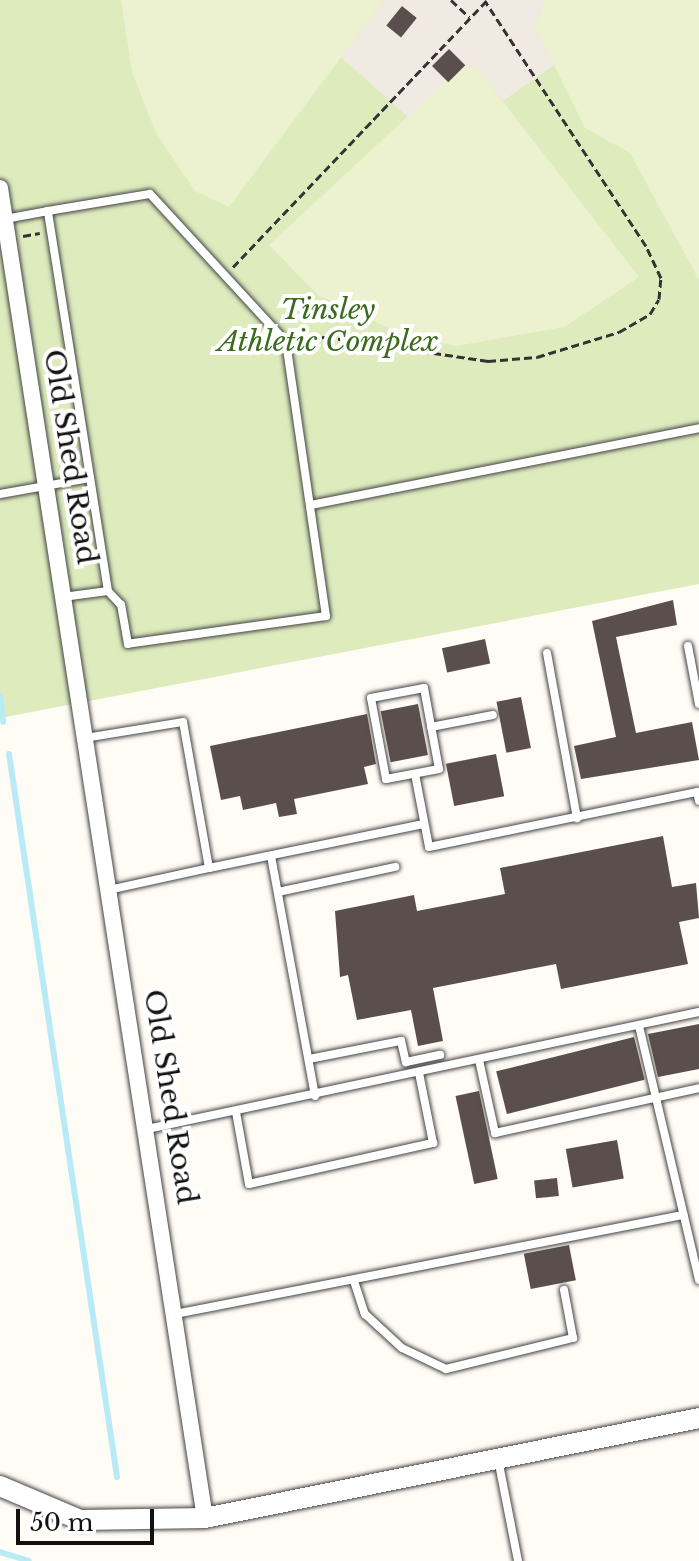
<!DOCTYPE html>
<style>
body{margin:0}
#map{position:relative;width:699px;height:1561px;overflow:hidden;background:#fffbf5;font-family:"Libre Baskerville",serif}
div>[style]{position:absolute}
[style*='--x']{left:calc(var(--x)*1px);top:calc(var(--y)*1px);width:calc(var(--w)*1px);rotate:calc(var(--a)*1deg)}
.green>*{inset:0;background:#ddebbd}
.pitch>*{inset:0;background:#ecf2cf}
.plaza>*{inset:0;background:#f1eae2}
.stream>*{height:6px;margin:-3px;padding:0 3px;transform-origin:3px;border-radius:3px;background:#b9ebf7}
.building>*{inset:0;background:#5a4f4d;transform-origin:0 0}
.path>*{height:3px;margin-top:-1.5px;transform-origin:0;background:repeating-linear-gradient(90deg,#333 0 8px,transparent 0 12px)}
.roads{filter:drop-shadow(0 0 2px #444) drop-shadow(0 0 2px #444)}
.service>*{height:8px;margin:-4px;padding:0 4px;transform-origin:4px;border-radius:4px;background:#fff}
.minor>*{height:16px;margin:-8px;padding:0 8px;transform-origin:8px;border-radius:8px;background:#fff}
.tertiary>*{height:20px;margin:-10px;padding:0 10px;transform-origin:10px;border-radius:10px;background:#fff}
span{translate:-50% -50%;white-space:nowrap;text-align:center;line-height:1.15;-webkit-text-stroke:8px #fff;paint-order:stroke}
.park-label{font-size:28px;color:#3c6b1f;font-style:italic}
.street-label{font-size:28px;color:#111}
.scale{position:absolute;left:16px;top:1509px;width:138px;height:36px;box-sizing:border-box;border:4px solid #111;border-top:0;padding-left:10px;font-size:24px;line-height:28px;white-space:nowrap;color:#111;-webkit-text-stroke:6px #fff;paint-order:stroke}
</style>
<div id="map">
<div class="green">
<i style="clip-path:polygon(0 0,699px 0,699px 584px,0 718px)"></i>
</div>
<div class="pitch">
<i style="clip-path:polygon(121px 0,384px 0,229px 207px,195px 191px,156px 133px,132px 72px)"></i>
<i style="clip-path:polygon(545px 0,699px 0,699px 280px,630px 153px,585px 128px,535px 26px)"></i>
<i style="clip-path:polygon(462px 66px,476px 67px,639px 277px,564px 327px,456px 346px,404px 335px,318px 295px,269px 245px)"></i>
</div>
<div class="plaza">
<i style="clip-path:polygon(384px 0,545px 0,535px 26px,554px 65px,503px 101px,476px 67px,462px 66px,408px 117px,341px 57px)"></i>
</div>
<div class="stream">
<i style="--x:0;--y:696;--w:26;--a:83"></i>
<i style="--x:9;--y:754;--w:731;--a:81.5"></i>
<i style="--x:0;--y:1552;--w:30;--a:17"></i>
</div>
<div class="building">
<i style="left:402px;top:6px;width:19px;height:25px;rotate:39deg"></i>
<i style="left:449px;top:49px;width:23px;height:24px;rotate:45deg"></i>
<i style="clip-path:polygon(673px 600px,677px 625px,616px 637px,636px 733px,692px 722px,699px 760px,581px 779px,574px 746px,616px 737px,592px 621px)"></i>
<i style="left:485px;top:639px;width:25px;height:44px;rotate:78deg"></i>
<i style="left:521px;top:697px;width:52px;height:25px;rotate:79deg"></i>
<i style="left:418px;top:704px;width:52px;height:38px;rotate:79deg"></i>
<i style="clip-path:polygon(367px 714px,376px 764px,364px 767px,368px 784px,294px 799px,297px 814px,279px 817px,276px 803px,243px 810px,240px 796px,221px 800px,210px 746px)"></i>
<i style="left:496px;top:754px;width:43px;height:51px;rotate:79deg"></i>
<i style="clip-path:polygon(663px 836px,672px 887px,696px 883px,699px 918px,679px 922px,688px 964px,561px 989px,556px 964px,433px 988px,443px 1041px,418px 1046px,411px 1010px,357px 1020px,348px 975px,340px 977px,335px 911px,414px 895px,417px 911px,505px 894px,500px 868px)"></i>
<i style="clip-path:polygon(699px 1024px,699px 1069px,658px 1077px,648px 1034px)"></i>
<i style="left:634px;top:1037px;width:44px;height:142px;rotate:76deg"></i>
<i style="left:479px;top:1091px;width:90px;height:24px;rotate:78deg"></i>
<i style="left:617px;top:1140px;width:39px;height:52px;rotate:80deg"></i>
<i style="left:557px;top:1178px;width:18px;height:23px;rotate:84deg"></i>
<i style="left:569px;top:1245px;width:36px;height:46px;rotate:79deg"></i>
</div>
<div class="path">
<i style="--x:451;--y:0;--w:25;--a:43"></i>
<i style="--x:23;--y:236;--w:17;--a:-10"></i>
<i style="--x:233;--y:267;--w:369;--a:-46.4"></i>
<i style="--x:298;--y:338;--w:28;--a:-2"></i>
<i style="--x:326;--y:337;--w:164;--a:8.4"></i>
<i style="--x:488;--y:361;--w:49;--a:-4.7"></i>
<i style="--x:537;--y:357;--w:86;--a:-17"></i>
<i style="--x:619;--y:332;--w:36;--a:-30"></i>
<i style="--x:650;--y:314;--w:17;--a:-59"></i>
<i style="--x:659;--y:299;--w:21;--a:-85"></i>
<i style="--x:661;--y:278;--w:35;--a:-115"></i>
<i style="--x:646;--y:246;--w:293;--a:-123.3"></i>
</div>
<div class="roads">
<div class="service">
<i style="--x:5;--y:219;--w:44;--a:-10.5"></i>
<i style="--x:48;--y:211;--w:103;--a:-9.5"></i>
<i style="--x:150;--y:194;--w:201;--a:47.4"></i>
<i style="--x:286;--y:342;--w:277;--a:81.7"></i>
<i style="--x:326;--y:616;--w:200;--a:172"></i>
<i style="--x:128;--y:644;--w:40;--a:-100"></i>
<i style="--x:121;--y:605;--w:19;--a:-133"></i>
<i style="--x:108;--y:591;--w:385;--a:-99"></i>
<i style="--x:0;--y:494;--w:91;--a:-10.1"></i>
<i style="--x:311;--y:505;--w:396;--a:-11.2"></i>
<i style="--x:63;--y:597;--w:45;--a:-7.6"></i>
<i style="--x:688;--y:646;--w:59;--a:79.3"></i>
<i style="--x:547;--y:653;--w:168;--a:79.7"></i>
<i style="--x:424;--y:688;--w:82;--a:79.5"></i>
<i style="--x:439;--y:769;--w:54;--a:169.3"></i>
<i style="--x:386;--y:779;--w:82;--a:-100.5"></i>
<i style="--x:371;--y:698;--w:54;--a:-10.7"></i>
<i style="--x:431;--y:727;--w:63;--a:-11"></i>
<i style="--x:85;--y:738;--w:99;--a:-9.3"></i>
<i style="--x:183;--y:722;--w:148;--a:79.9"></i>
<i style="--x:209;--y:868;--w:103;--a:167.7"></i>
<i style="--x:415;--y:774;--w:74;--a:79.1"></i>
<i style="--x:429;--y:847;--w:274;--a:-11.6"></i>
<i style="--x:697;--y:792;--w:9;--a:77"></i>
<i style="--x:271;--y:856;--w:244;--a:79.6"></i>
<i style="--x:209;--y:868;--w:219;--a:-11.6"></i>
<i style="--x:278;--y:892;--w:120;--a:-12.1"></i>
<i style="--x:639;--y:1026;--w:261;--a:76.7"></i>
<i style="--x:309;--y:1059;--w:94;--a:-11.1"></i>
<i style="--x:401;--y:1041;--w:22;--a:77"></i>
<i style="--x:406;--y:1062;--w:35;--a:-12"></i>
<i style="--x:479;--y:1060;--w:75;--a:77.6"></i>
<i style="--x:495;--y:1133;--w:209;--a:-12.4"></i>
<i style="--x:236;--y:1112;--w:73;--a:79.8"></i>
<i style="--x:249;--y:1184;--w:189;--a:-12.6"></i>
<i style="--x:433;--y:1143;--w:71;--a:-101.3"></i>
<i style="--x:147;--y:1129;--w:564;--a:-11.97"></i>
<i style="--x:354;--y:1281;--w:35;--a:72"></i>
<i style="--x:365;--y:1314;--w:50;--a:42.6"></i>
<i style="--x:402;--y:1348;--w:49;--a:25.5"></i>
<i style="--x:446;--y:1369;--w:131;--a:-13.7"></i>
<i style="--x:573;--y:1338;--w:49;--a:-100.6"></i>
<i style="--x:175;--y:1314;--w:518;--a:-11.03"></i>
<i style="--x:498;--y:1459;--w:104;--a:78.9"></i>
</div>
<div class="minor">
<i style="--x:0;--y:188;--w:1346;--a:81.24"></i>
</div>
<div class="tertiary">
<i style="--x:0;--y:1486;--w:87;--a:23"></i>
<i style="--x:80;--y:1520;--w:125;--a:-0.9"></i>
<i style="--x:205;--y:1518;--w:504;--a:-11.44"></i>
</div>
</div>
<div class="park-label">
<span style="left:328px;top:326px">Tinsley<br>Athletic Complex</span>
</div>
<div class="street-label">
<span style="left:70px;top:457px;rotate:81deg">Old Shed Road</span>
<span style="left:170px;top:1097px;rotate:81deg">Old Shed Road</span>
</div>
<div class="scale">50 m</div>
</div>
